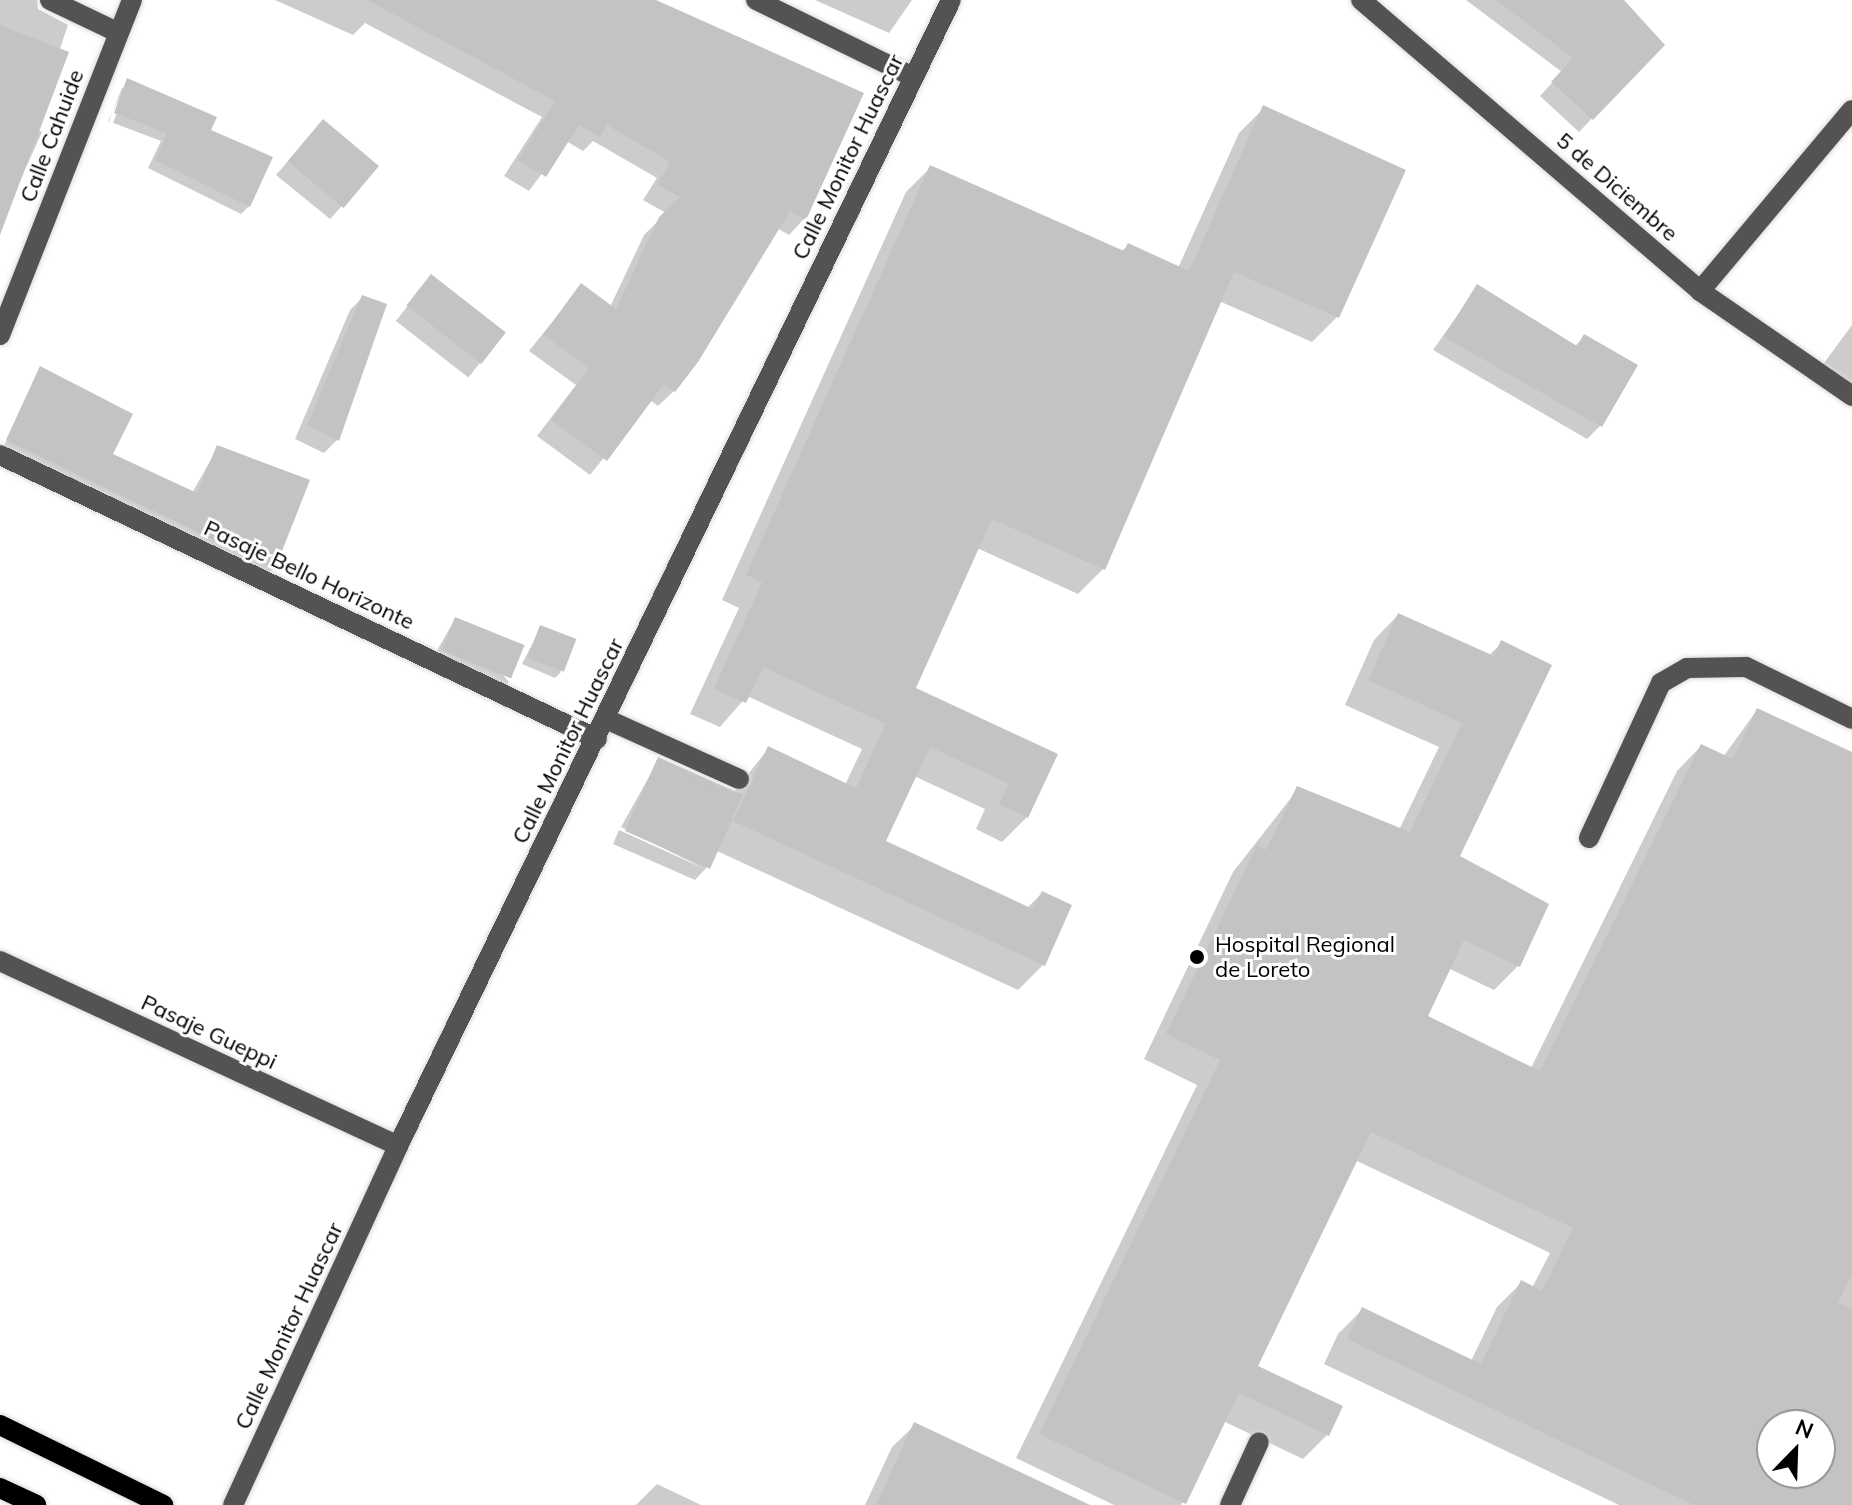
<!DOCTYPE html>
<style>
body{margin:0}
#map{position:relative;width:1852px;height:1505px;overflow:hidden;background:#fff;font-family:Mulish,sans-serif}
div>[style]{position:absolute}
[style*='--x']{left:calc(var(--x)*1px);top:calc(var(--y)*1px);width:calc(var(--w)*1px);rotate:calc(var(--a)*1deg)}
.shadow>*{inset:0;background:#0003;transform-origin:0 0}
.building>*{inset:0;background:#c3c3c3;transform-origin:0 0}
.roads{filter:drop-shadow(0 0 2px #dbdbdb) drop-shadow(0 0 2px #dbdbdb)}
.minor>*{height:20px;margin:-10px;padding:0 10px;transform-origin:10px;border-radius:10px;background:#535353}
.major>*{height:20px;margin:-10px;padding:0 10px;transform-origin:10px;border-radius:10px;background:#000}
.dots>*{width:22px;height:22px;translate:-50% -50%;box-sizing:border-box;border:4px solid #fff;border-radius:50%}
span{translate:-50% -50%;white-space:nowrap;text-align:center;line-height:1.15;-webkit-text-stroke:6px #fff;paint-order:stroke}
.street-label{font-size:22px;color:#000}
.poi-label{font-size:22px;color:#000}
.left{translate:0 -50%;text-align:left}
.north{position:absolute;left:1756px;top:1409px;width:80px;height:80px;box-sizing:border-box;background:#fff;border:2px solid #999;border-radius:50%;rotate:23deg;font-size:22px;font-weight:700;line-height:32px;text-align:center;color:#000}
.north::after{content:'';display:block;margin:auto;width:28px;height:36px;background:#000;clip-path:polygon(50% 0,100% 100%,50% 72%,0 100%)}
</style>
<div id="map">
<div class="shadow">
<i style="clip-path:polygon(0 0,37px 0,38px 9px,68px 25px,33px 128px,42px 132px,0 225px)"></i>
<i style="clip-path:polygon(275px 0,619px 0,861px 94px,804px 219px,789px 235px,777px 228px,674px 391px,658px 406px,650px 400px,590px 475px,537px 436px,576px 385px,529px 351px,581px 286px,610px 307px,644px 235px,666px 213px,643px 200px,657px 178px,593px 141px,583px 151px,566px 141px,529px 191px,504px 176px,542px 117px,365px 23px,353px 35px)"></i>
<i style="clip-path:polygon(815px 0,912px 0,889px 33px)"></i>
<i style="clip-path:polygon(1466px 0,1619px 0,1662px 45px,1579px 132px,1540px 96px,1562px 72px)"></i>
<i style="clip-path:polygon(evenodd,128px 81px,209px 132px,249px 206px,241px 214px,148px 168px,161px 141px,108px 121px,128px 81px,122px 88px,126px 88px,113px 123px,109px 121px,122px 88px)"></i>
<i style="clip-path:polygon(1264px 108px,1403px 170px,1337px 317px,1312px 342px,1219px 301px,1103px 569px,1078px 594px,977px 548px,913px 689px,1055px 755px,1027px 817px,1002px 842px,976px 829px,985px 809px,914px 776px,884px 842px,1027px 908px,1042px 893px,1043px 965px,1018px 990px,715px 850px,707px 867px,695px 880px,613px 844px,619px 830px,705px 869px,621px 827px,659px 759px,734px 792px,768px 749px,845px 785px,862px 749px,747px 696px,720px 727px,690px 714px,739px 608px,722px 600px,906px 192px,931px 167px,1121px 252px,1128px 245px,1178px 268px,1239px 133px)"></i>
<i style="clip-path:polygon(311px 134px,342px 206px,330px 219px,276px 175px)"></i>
<i style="left:431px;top:276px;width:92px;height:57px;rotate:38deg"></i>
<i style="clip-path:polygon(1478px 286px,1575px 346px,1584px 337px,1600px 426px,1587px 439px,1433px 350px)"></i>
<i style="clip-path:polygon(363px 297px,385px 305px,337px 440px,324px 453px,295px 439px,350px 310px)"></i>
<i style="clip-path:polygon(1852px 325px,1852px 388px,1821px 367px)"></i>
<i style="clip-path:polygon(41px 368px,110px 455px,192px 493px,218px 447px,274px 568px,262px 580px,0 454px)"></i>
<i style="clip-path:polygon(evenodd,1398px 615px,1488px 656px,1502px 643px,1458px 857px,1518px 966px,1494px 990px,1448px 968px,1425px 1017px,1531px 1068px,1677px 771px,1701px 746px,1723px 757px,1757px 710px,1852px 754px,1852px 1505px,1619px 1505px,1324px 1364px,1338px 1334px,1363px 1309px,1471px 1361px,1497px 1307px,1521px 1283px,1532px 1288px,1550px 1253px,1355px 1160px,1256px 1367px,1327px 1435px,1303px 1459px,1223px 1421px,1181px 1505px,1114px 1505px,1016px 1458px,1197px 1085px,1144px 1059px,1233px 872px,1298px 789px,1399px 830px,1439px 747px,1345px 705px,1374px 640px,1398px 615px,1772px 1425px,1820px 1425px,1820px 1473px,1772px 1473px,1772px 1425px)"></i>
<i style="clip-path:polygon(455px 619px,509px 682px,496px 695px,430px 663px)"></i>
<i style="clip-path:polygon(541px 627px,561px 672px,555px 678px,522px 664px)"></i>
<i style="clip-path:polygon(915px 1425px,1035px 1505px,865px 1505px,892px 1447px)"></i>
<i style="clip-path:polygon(657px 1484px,701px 1505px,636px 1505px)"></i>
</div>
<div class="building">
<i style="clip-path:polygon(367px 0,656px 0,864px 93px,806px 220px,790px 211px,698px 362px,675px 392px,664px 384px,607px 461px,551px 420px,589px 368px,543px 335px,581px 283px,616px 309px,659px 217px,680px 197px,657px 185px,670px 162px,607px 125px,600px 137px,579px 125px,546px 177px,518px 160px,555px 101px)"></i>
<i style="clip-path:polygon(1496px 0,1624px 0,1665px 45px,1593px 120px,1551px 82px,1573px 58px)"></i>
<i style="clip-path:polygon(0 25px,69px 52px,0 235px)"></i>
<i style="clip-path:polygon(127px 78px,217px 117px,211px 130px,273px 157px,250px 207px,155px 160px,167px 133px,114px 113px)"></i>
<i style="clip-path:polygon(1263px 105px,1406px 170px,1339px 318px,1234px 272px,1105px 570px,992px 519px,916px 688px,1058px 754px,1028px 818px,999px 804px,1009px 784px,930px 747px,886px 841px,1033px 909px,1042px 891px,1072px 905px,1045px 966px,733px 821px,768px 746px,856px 788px,886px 724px,763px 667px,746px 703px,714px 689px,762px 582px,746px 575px,930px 165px,1124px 251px,1128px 243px,1189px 271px)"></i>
<i style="left:323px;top:119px;width:73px;height:55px;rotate:40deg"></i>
<i style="left:431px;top:274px;width:95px;height:40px;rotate:38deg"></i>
<i style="clip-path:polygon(1477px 284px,1577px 346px,1584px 334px,1638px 365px,1602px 427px,1444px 337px)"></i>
<i style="clip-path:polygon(362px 295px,387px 304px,339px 441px,307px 425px)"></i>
<i style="clip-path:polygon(40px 366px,133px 414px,113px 454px,197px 493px,217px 445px,310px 480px,275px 569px,6px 440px)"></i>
<i style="clip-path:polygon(evenodd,1398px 613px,1494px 656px,1501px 640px,1552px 665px,1460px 856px,1549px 904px,1520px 967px,1464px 940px,1428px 1016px,1540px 1071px,1701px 744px,1733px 759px,1757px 708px,1852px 752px,1852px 1274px,1838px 1303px,1852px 1309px,1852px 1505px,1694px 1505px,1347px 1339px,1362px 1307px,1481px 1364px,1521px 1280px,1542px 1291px,1573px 1228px,1371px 1132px,1258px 1366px,1343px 1406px,1329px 1436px,1239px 1393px,1186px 1504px,1039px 1434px,1220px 1060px,1166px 1034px,1257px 845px,1266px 850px,1297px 786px,1410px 832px,1462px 723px,1368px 680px,1398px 613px,1772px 1425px,1820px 1425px,1820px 1473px,1772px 1473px,1772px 1425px)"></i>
<i style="left:455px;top:617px;width:75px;height:36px;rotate:22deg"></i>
<i style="left:540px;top:625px;width:39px;height:35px;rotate:21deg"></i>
<i style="left:658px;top:757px;width:93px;height:81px;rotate:24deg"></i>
<i style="clip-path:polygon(914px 1422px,1090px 1505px,876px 1505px)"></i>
</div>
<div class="roads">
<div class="minor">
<i style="--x:50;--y:0;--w:76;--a:25.6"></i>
<i style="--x:756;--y:0;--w:175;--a:26.1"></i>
<i style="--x:1361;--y:0;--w:447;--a:40.6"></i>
<i style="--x:1700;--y:291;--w:185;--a:34.6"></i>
<i style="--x:1700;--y:291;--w:236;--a:-50"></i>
<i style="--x:0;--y:335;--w:360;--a:-68.5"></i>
<i style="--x:0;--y:455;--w:661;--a:25.44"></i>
<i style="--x:606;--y:719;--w:146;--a:24.3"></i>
<i style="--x:1589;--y:838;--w:171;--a:-65.1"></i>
<i style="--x:1661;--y:683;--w:30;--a:-30"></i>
<i style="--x:1687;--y:668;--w:59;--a:-1"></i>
<i style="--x:1746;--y:667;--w:118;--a:26.1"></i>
<i style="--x:0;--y:961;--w:439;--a:24.9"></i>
<i style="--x:233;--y:1505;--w:395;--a:-65.3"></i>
<i style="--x:398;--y:1146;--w:1272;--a:-64.24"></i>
<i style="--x:1230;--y:1505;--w:69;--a:-65.3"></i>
</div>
<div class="major">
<i style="--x:0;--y:1425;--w:182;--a:26.1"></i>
<i style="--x:0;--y:1488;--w:40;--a:25"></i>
</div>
</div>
<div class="dots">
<i style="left:1197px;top:957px;background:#000"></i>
</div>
<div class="street-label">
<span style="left:52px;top:136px;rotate:-69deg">Calle Cahuide</span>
<span style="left:848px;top:157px;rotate:-64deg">Calle Monitor Huascar</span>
<span style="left:1617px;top:187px;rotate:41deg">5 de Diciembre</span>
<span style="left:309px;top:575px;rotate:25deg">Pasaje Bello Horizonte</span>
<span style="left:568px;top:741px;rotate:-64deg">Calle Monitor Huascar</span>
<span style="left:209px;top:1032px;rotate:25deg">Pasaje Gueppi</span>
<span style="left:289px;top:1326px;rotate:-65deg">Calle Monitor Huascar</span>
</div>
<div class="poi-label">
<span class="left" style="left:1215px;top:957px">Hospital Regional<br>de Loreto</span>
</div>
<div class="north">N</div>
</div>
